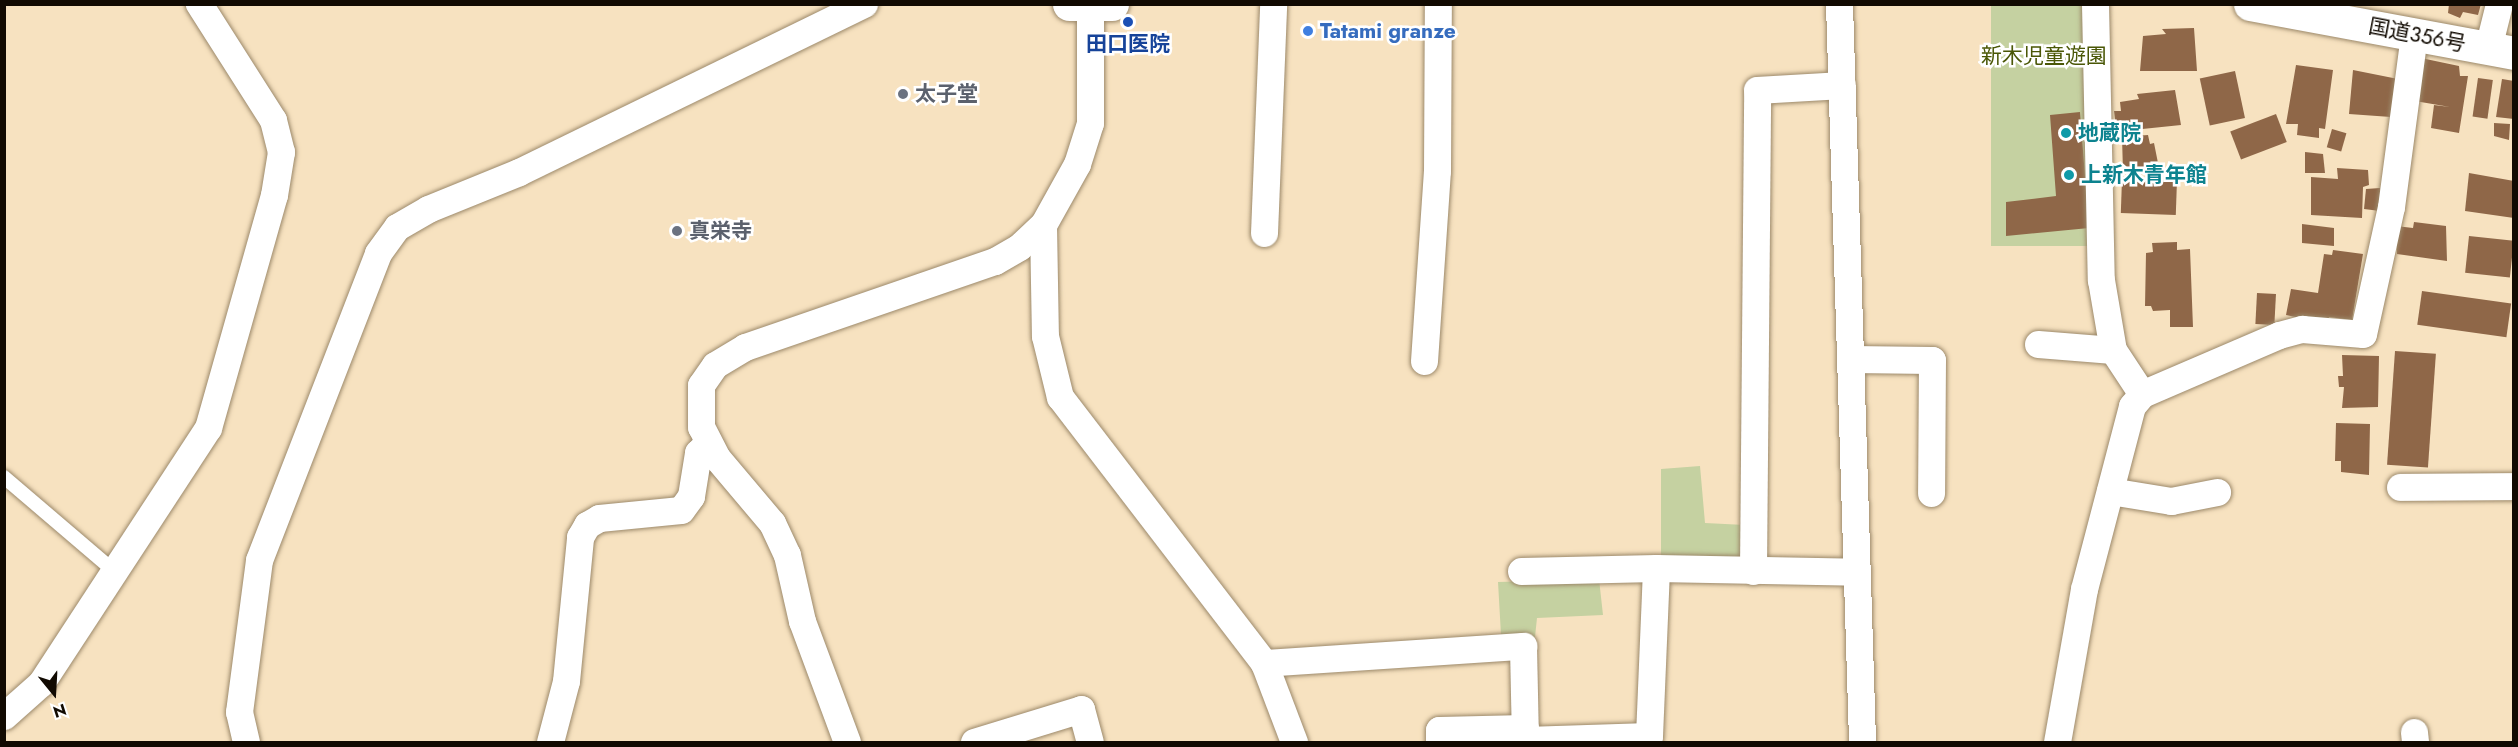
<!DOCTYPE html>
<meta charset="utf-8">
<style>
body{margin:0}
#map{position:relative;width:2518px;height:747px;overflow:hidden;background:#f7e2c0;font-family:Jost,"Noto Sans JP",sans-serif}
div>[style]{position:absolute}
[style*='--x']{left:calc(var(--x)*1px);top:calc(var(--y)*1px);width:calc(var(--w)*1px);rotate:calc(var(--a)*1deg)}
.green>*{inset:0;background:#c5d1a1;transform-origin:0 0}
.building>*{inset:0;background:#8f6748;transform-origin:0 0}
.roads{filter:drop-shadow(0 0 2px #9c896a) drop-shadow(0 0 2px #9c896a)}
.lane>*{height:14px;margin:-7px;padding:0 7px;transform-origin:7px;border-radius:7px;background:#fff}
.street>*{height:27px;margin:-13.5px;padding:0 13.5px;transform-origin:13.5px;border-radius:13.5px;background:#fff}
.highway>*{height:33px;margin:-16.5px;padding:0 16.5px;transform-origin:16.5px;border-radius:16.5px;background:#fff}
.dots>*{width:16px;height:16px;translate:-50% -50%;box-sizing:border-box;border:3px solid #fff;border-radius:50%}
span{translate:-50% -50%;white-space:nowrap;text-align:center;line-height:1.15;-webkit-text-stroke:5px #fff;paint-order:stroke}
.shop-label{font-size:21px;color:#366cbe;font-weight:700}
.left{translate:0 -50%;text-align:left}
.street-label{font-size:21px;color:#110a02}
.transit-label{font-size:21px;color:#164399;font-weight:700}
.park-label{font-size:21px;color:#4a5706}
.worship-label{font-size:21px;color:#5b616d;font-weight:700}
.culture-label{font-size:21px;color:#0d838f;font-weight:700}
.frame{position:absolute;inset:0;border:6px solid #110a02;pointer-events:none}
.north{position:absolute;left:24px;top:663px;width:60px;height:60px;-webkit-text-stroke:4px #fff;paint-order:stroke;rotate:162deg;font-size:16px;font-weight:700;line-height:24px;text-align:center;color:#110a02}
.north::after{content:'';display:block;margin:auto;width:21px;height:27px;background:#110a02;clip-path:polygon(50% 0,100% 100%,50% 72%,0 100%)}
</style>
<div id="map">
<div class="green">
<i style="left:1991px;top:5px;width:104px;height:241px"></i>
<i style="clip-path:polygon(1700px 466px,1705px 523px,1745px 525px,1747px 561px,1661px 559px,1661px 469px)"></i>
<i style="clip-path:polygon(1599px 579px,1603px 615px,1537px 618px,1535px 637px,1501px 635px,1498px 582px)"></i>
</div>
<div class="building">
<i style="clip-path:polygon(2449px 4px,2481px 4px,2478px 15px,2463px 12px,2460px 18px,2448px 13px)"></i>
<i style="clip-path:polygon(2194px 28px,2197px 71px,2140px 71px,2143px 36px,2166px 34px,2162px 29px)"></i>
<i style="clip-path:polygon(2421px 58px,2459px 66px,2460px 76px,2468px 76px,2459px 133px,2431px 128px,2434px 105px,2450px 107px,2415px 101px)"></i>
<i style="clip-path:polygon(2296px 65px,2333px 70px,2325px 129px,2319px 128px,2319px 138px,2297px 135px,2298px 124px,2286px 124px)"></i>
<i style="clip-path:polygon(2353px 70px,2398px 79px,2391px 117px,2349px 114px)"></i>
<i style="left:2235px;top:71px;width:48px;height:36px;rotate:78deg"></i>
<i style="left:2478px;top:78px;width:15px;height:39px;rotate:8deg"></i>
<i style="clip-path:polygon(2502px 79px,2514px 81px,2514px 119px,2496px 117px)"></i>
<i style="clip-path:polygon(2175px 90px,2181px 125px,2123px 131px,2122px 125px,2116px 127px,2114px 111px,2121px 111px,2120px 102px,2139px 99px,2137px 94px)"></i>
<i style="clip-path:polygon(2080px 112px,2089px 228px,2006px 236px,2006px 202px,2056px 196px,2050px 115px)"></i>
<i style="left:2276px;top:114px;width:30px;height:49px;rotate:69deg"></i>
<i style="clip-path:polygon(2494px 123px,2510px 124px,2509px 140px,2494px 136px)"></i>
<i style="left:2332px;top:129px;width:15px;height:19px;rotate:16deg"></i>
<i style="clip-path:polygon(2148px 135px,2150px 144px,2154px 143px,2159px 168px,2123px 172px,2122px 137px)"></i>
<i style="clip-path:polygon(2305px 152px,2323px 154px,2325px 173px,2305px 173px)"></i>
<i style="clip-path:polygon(2337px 168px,2368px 170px,2369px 185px,2363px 187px,2362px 218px,2311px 215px,2311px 177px,2338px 179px)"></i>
<i style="clip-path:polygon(2469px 173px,2514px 181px,2514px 218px,2465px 211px)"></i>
<i style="left:2122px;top:179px;width:55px;height:34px;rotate:2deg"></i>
<i style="clip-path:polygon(2380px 188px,2380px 211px,2364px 209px,2366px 189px)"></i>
<i style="clip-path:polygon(2414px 222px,2446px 226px,2447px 261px,2397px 254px,2396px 226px,2413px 228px)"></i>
<i style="clip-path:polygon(2302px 224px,2334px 228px,2334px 246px,2302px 243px)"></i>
<i style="left:2469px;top:236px;width:45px;height:37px;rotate:6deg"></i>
<i style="clip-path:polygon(2177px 242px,2177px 250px,2190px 249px,2193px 327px,2170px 327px,2170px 310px,2153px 311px,2151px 306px,2145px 306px,2146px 253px,2153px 252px,2152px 243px)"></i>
<i style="clip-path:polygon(2333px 250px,2363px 254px,2352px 320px,2329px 317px,2328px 324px,2286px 315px,2291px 289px,2318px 293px,2324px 254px,2332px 255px)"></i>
<i style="left:2422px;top:291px;width:90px;height:34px;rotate:8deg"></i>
<i style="left:2257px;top:293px;width:19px;height:31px;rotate:3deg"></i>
<i style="left:2395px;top:351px;width:41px;height:114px;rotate:4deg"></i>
<i style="clip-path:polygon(2342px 355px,2379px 356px,2378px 407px,2342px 408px,2344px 387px,2339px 387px,2338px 376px,2343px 376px)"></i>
<i style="clip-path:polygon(2336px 423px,2370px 424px,2369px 475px,2341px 472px,2341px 461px,2335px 461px)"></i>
</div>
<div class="roads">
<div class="lane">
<i style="--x:4;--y:477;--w:145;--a:40.5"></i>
</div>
<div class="street">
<i style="--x:1839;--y:4;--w:738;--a:88.21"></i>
<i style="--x:2095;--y:4;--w:276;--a:88.8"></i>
<i style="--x:2101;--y:280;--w:71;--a:80.3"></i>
<i style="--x:2113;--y:350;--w:53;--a:56.6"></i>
<i style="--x:2488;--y:48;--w:45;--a:-76"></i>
<i style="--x:1043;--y:225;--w:111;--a:89"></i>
<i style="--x:1045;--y:336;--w:63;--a:76.2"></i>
<i style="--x:1060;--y:397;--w:335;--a:52.5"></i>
<i style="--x:1264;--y:663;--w:260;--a:-3.8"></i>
<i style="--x:1523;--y:646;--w:94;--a:88.8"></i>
<i style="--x:1525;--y:740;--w:124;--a:-1.8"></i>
<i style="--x:1649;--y:736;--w:168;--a:-87.6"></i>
<i style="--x:1264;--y:233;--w:229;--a:-87.7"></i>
<i style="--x:2038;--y:344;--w:75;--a:4.6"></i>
<i style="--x:1851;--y:359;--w:81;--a:0.7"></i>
<i style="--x:1932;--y:360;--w:133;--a:90.4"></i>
<i style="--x:1424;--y:361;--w:190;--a:-86.1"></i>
<i style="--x:1437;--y:171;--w:167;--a:-89.7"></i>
<i style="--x:2400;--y:487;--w:114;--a:-0.5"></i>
<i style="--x:2110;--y:491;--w:62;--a:9.3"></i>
<i style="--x:2171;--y:501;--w:47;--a:-11.1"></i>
<i style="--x:1521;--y:571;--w:135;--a:-1.3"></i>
<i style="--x:1656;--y:568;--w:201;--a:1.1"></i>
<i style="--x:1753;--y:571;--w:481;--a:-89.5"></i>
<i style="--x:1757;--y:90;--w:85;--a:-3.4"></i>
<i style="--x:1264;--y:663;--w:85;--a:69.2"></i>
<i style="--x:4;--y:716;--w:50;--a:-41.7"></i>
<i style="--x:41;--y:683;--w:305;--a:-56.8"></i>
<i style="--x:208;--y:428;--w:242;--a:-74.2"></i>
<i style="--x:274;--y:195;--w:44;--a:-80.8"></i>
<i style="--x:281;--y:152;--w:33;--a:-104"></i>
<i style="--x:273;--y:120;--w:138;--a:-122.5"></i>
<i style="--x:2414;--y:732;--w:10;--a:84"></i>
<i style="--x:246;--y:742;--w:31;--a:-103"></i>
<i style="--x:239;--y:712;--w:153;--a:-82.5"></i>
<i style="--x:259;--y:560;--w:329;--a:-68.8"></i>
<i style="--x:378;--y:253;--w:32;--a:-54"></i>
<i style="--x:397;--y:227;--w:36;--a:-30"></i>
<i style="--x:428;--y:209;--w:98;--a:-22.1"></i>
<i style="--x:519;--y:172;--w:384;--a:-26"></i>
<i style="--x:550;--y:742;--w:63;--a:-75.3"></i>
<i style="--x:566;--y:681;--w:145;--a:-84.4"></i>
<i style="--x:580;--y:537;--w:14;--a:-60"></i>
<i style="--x:587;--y:525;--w:14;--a:-30"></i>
<i style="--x:599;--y:518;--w:82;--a:-5.6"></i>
<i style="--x:681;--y:510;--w:17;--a:-54"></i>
<i style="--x:691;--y:496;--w:44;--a:-80.8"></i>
<i style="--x:698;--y:453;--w:15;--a:-48"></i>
<i style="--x:847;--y:742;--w:129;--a:-110.4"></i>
<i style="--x:802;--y:621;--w:68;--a:-102.8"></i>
<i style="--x:787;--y:555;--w:35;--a:-115"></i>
<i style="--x:772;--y:523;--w:85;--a:-130.2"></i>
<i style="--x:717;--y:458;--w:35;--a:-117"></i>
<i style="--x:701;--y:427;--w:42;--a:-90"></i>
<i style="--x:701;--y:385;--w:24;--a:-55"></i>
<i style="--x:715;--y:365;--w:35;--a:-31"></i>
<i style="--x:745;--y:347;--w:264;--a:-19"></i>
<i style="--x:995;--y:261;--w:28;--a:-30"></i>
<i style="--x:1019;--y:247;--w:33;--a:-43"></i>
<i style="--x:1043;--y:225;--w:70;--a:-60.9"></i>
<i style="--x:1077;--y:164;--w:43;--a:-72.4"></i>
<i style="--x:1090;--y:123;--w:118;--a:-90"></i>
<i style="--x:974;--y:742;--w:112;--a:-17.1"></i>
<i style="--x:1081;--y:709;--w:34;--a:75"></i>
<i style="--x:1439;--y:742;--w:12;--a:-90"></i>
<i style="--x:1439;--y:730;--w:86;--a:-1.3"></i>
<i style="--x:2057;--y:742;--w:155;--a:-80"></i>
<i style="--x:2084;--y:589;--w:189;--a:-75.3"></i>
<i style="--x:2132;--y:406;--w:16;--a:-50"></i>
<i style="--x:2142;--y:394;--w:149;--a:-23.3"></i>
<i style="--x:2279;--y:335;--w:24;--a:-15"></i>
<i style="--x:2302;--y:329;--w:61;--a:4.7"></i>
<i style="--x:2363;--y:334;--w:130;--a:-77.6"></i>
<i style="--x:2391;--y:207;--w:175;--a:-82.4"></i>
</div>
<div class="highway">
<i style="--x:1069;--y:4;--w:43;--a:0"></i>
<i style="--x:2250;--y:4;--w:269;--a:10.5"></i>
</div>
</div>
<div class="dots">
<i style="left:1128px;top:22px;background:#1a4fb4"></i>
<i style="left:1308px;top:31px;background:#3f7fe0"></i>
<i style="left:903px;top:94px;background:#6b7280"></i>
<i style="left:2066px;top:133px;background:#0f9aa8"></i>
<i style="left:2069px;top:175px;background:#0f9aa8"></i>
<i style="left:677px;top:231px;background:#6b7280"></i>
</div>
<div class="shop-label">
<span class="left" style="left:1320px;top:31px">Tatami granze</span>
</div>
<div class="street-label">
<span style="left:2417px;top:35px;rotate:11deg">国道356号</span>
</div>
<div class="transit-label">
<span style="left:1128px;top:44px">田口医院</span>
</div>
<div class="park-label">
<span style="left:2044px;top:56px">新木児童遊園</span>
</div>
<div class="worship-label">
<span class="left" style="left:915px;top:94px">太子堂</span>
<span class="left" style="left:689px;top:231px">真栄寺</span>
</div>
<div class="culture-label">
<span class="left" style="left:2078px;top:133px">地蔵院</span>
<span class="left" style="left:2081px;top:175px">上新木青年館</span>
</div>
<div class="frame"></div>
<div class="north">N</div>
</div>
